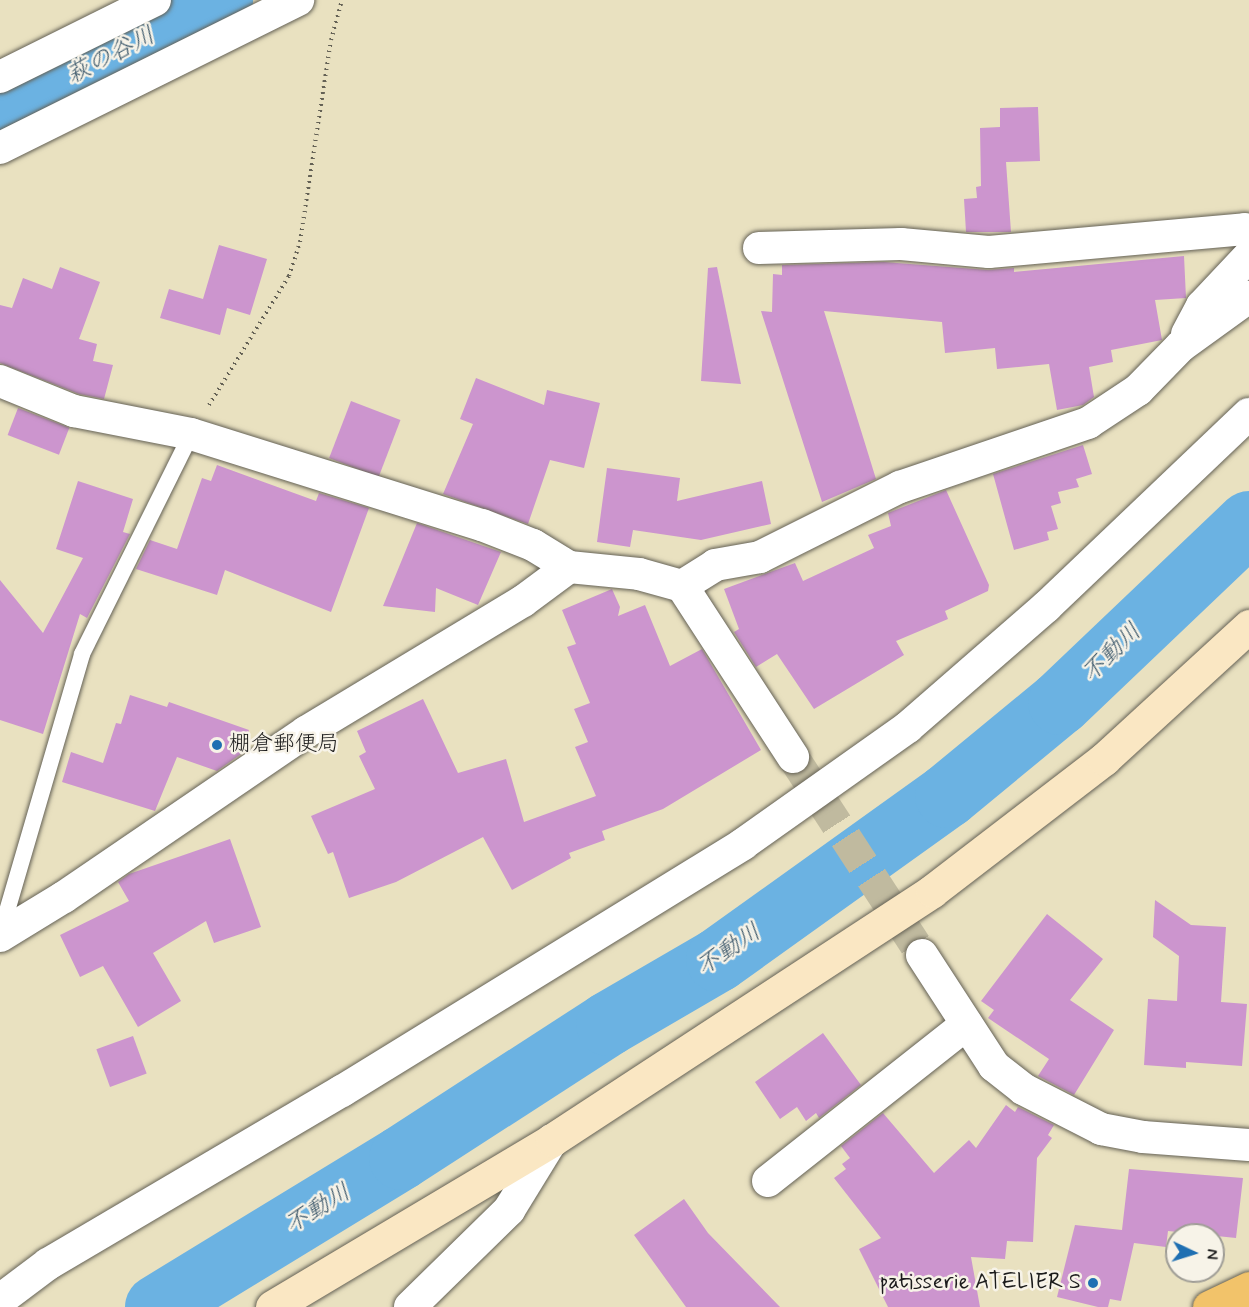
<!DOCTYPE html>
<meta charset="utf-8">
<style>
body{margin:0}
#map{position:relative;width:1249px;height:1307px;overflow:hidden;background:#e9e1c0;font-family:Mynerve,"Klee One",sans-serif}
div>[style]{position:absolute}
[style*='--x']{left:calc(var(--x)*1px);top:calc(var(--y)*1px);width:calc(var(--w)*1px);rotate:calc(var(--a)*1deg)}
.river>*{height:64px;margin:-32px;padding:0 32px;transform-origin:32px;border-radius:32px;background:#6bb2e2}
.building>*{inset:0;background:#cc95ce;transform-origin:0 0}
.street-tunnel>*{height:32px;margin-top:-16px;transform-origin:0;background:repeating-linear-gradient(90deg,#c0ba9f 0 32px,transparent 0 48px)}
.path>*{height:4px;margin-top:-2px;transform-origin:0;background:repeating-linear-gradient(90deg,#646155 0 1.5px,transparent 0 6px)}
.roads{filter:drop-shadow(0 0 2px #646155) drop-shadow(0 0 2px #646155)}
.lane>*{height:16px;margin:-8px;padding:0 8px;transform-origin:8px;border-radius:8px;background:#fff}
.street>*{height:32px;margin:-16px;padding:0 16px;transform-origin:16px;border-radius:16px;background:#fff}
.secondary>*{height:33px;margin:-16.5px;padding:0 16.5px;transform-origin:16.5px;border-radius:16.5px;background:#fae7c3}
.primary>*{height:33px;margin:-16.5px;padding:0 16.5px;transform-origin:16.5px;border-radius:16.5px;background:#f2c36a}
.dots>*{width:16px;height:16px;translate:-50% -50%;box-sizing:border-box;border:3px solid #f7f3e8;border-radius:50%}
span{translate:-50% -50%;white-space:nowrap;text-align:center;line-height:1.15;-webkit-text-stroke:5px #f7f3e8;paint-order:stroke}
.poi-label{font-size:22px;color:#1c1c1c}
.left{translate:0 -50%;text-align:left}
.right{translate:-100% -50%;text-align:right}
.water-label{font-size:24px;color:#3c586b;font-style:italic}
.north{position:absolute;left:1165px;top:1223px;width:60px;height:60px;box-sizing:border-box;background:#f7f3e8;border:2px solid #9f9d96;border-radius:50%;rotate:94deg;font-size:16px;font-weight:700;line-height:24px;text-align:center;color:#1c1c1c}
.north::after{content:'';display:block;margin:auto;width:21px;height:27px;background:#1f6fb2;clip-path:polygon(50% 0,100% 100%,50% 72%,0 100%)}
</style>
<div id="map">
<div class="river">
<i style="--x:0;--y:112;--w:248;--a:-26.9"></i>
<i style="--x:157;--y:1307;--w:286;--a:-31.4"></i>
<i style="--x:401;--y:1158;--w:247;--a:-32.9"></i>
<i style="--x:608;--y:1024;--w:127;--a:-30.2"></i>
<i style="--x:718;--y:960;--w:282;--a:-35.6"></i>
<i style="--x:947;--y:796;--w:146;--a:-39.5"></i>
<i style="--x:1060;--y:703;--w:261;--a:-43.6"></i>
</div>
<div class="building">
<i style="clip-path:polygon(1038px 107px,1040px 161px,1006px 162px,1011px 232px,966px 232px,964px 199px,977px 198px,976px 187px,981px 186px,980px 128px,1000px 127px,1000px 108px)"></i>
<i style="clip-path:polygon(219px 245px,267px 259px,250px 315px,227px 308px,220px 335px,160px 318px,169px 289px,203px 299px)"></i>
<i style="clip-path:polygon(1184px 256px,1186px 298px,1155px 300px,1162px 340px,1111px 350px,1113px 362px,1089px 367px,1094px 397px,1083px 405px,1057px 410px,1049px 364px,997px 369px,995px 348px,945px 353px,942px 322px,824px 311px,876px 479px,822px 502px,761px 311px,772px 312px,773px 274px,782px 275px,782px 265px,884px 262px,988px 270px,1014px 268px,1014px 272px)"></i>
<i style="clip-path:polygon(60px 267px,100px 282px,79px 339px,97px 344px,93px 361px,113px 365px,104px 399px,79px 394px,0 363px,0 305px,12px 308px,23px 278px,52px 289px)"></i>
<i style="clip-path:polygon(717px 267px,741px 384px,701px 381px,708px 268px)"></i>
<i style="clip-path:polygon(476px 378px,544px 405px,547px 390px,600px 403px,584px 468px,550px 460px,528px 524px,443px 494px,473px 424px,460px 419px)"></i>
<i style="left:351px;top:401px;width:53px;height:61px;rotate:21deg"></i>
<i style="left:18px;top:408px;width:55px;height:29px;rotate:21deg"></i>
<i style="clip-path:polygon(1083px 445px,1092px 474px,1076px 479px,1079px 487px,1058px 492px,1061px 503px,1051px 506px,1058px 529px,1047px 532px,1049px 540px,1014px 550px,993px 474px)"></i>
<i style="clip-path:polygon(217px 465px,316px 501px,319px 493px,369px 508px,331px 612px,225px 570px,217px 595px,136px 569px,150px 540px,177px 549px,202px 478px,211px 481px)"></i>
<i style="clip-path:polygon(607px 468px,680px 478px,677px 501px,762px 481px,771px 524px,701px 540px,633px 530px,630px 547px,597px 542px)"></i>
<i style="clip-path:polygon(78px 481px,133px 499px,123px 532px,130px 534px,87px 618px,80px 614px,43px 734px,0 720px,0 580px,43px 633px,83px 558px,56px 549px)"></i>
<i style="clip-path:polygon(946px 490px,989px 585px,988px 591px,945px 611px,948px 619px,896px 641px,904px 655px,814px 709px,777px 654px,756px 667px,734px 632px,739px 629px,724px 589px,795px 563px,803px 581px,874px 548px,868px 535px,891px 526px,888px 513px)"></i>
<i style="clip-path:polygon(417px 523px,501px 552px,478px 605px,436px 588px,435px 612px,383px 606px)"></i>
<i style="clip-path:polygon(612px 589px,620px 607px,618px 616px,645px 605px,670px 666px,702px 649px,761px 750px,663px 809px,602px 831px,605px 840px,569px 853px,571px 858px,512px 890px,483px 837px,396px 882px,349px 898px,333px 852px,328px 854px,311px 816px,375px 789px,359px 756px,366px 752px,357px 731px,423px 699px,458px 773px,506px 759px,524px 822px,596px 796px,575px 747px,588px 742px,574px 709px,590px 703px,567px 647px,576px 644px,562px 610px)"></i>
<i style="clip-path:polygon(130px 695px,167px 707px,169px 702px,249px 730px,241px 754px,217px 771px,177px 757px,155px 811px,62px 782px,71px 752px,103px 763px,116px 723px,121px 724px)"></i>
<i style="clip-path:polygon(230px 839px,261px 927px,214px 943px,206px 921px,153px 953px,181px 1001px,138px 1027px,103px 966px,80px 977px,60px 935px,129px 901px,118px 882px,129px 874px)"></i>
<i style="clip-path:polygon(1155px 900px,1191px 925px,1226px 927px,1221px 1002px,1247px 1004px,1242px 1066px,1186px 1062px,1186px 1068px,1144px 1065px,1148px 999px,1177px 1001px,1179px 956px,1153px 937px)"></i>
<i style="clip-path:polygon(1047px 914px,1103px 959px,1070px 1000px,1114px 1030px,1074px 1095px,1038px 1076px,1049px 1059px,988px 1018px,994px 1010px,981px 1001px)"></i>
<i style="clip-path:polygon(823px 1033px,861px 1085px,819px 1118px,816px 1113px,806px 1121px,797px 1107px,780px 1119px,755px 1082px)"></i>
<i style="left:133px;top:1036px;width:40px;height:39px;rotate:70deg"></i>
<i style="clip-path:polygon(1006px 1105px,1015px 1112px,1018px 1107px,1054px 1125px,1048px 1135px,1052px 1138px,1037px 1158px,1033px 1242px,1007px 1241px,1005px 1259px,971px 1257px,980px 1307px,888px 1307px,859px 1249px,881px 1238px,834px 1178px,846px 1169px,842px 1164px,850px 1158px,841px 1146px,883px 1113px,934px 1173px,969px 1140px,976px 1148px)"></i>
<i style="clip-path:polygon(1129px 1169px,1243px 1178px,1236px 1238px,1168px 1231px,1166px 1247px,1134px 1243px,1121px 1301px,1110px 1299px,1108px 1307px,1098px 1307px,1057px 1297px,1075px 1225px,1122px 1230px)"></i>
<i style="clip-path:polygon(684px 1199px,708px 1233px,780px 1307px,686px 1307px,634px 1235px)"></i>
</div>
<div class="street-tunnel">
<i style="--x:793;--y:757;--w:236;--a:56.9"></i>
</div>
<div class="path">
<i style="--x:209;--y:405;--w:152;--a:-58.2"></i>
<i style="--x:289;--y:276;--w:36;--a:-72"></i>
<i style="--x:300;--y:242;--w:204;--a:-81.3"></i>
<i style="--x:331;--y:40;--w:41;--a:-74.6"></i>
</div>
<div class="roads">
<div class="lane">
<i style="--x:0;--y:935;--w:293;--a:-73.7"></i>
<i style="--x:82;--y:654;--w:246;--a:-63.6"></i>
</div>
<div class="street">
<i style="--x:0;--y:77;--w:173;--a:-26.4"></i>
<i style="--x:0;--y:148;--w:333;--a:-26.4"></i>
<i style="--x:759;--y:248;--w:142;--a:-1.6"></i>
<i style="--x:901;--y:244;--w:88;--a:5.2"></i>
<i style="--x:989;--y:252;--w:257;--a:-5.1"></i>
<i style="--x:1245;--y:229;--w:5;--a:37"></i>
<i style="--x:1187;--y:334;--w:32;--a:-62"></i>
<i style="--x:1202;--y:306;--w:69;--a:-46.8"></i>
<i style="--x:0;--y:381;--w:80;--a:22.1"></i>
<i style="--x:74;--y:411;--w:119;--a:11.1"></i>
<i style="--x:191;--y:434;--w:305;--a:17.4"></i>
<i style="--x:482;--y:525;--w:55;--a:21.4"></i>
<i style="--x:533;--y:545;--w:42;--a:31.4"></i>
<i style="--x:569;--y:567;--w:70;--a:5.7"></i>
<i style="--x:639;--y:574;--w:45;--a:15.6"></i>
<i style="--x:682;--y:586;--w:204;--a:57"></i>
<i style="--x:682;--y:586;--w:39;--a:-32"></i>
<i style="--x:715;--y:565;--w:46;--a:-10.1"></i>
<i style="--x:760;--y:557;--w:157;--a:-26.6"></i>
<i style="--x:900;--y:487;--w:199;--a:-18.8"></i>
<i style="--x:1088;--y:423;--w:60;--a:-33.4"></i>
<i style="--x:1138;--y:390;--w:62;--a:-45.7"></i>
<i style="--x:1181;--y:346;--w:84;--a:-35.8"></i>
<i style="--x:0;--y:936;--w:75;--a:-31.4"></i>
<i style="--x:64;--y:897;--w:293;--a:-34.3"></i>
<i style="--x:306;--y:732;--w:253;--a:-31.1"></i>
<i style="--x:523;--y:601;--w:57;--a:-36.5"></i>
<i style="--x:922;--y:955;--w:132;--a:57"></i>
<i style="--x:994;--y:1066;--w:37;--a:38"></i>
<i style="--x:1023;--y:1089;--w:88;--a:27.1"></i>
<i style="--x:1101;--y:1129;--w:43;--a:10.8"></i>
<i style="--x:1143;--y:1137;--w:106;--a:4.3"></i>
<i style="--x:768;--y:1181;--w:253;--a:-38.3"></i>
<i style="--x:0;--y:1300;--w:60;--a:-36.9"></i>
<i style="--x:48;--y:1264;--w:341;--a:-30.5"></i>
<i style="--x:342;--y:1091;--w:471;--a:-31.6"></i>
<i style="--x:743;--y:844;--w:202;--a:-35.3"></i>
<i style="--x:908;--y:727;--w:183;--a:-41"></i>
<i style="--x:1046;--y:607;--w:280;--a:-43.6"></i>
<i style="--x:410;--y:1307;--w:139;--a:-44.4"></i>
<i style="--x:509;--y:1210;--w:82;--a:-58.4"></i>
</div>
<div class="secondary">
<i style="--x:272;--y:1307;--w:326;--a:-30.8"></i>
<i style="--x:552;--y:1140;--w:454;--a:-33.2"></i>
<i style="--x:932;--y:891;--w:217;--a:-37.5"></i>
<i style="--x:1104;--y:759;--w:197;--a:-42.5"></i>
</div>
<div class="primary">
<i style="--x:1209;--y:1307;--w:44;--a:-25.4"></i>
</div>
</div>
<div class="dots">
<i style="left:217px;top:745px;background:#1f6fb2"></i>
<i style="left:1093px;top:1283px;background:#1f6fb2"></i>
</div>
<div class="poi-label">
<span class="left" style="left:229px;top:745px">棚倉郵便局</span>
<span class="right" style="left:1081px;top:1283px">patisserie ATELIER S</span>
</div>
<div class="water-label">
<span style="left:111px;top:56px;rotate:-27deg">萩の谷川</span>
<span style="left:1112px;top:653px;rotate:-44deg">不動川</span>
<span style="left:729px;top:950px;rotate:-34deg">不動川</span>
<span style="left:318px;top:1209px;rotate:-31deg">不動川</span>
</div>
<div class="north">N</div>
</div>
